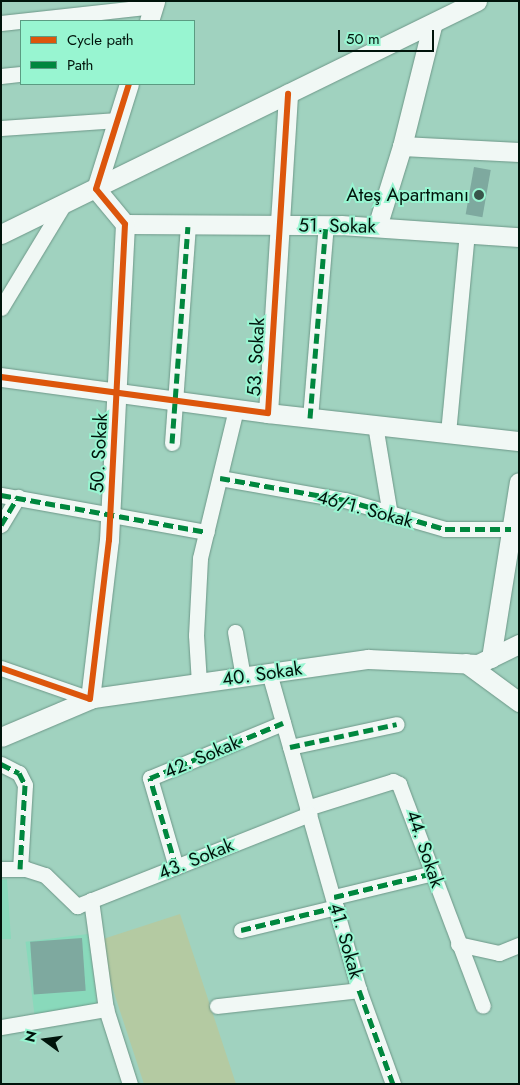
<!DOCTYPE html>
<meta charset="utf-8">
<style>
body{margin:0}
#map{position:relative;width:520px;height:1085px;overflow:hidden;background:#a0d2bf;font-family:Jost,sans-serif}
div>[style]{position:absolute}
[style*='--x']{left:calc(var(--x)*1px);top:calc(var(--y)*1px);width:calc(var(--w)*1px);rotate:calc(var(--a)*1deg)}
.built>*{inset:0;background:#89d9bb;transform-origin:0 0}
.green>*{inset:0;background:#b4caa2}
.building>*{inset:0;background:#7ea99f;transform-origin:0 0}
.roads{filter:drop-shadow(0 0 1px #6d9788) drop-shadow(0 0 1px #6d9788)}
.minor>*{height:15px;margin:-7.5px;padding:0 7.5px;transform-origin:7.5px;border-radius:7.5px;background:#f1f8f5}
.tertiary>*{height:19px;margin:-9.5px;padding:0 9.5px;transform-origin:9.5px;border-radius:9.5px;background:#f1f8f5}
.quiet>*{height:5px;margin-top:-2.5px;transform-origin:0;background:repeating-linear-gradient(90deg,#00873e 0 10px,transparent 0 15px)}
.cycleway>*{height:6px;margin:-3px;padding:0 3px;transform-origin:3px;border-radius:3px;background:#dc560c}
.dots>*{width:14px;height:14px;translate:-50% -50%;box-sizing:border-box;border:2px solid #98f5d1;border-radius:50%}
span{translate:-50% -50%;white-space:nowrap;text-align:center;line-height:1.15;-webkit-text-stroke:4px #98f5d1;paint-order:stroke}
.poi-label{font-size:19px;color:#00140b}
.right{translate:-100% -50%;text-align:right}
.street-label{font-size:19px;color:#00140b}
.frame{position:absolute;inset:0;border:2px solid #00140b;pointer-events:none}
.legend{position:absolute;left:20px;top:20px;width:175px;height:65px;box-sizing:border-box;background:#98f5d1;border:1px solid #5b9b82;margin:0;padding:6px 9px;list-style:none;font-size:15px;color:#00140b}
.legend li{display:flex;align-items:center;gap:10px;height:25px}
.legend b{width:25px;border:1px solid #5b9b82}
.north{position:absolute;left:20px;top:1015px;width:50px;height:50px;-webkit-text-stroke:4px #98f5d1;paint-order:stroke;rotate:284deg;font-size:14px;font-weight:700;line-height:20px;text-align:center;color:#00140b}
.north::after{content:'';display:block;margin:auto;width:18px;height:22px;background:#00140b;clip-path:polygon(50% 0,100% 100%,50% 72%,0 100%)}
.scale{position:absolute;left:338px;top:30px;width:96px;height:22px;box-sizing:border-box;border:2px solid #00140b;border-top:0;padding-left:6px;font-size:15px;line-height:18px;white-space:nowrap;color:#00140b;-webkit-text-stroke:4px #98f5d1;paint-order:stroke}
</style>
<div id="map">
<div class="built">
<i style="clip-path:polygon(7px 879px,11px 939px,1px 939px,1px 880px)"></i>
<i style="left:88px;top:934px;width:75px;height:63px;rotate:83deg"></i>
</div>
<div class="green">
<i style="clip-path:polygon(180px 914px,236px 1084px,144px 1084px,97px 941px)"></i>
</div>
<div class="building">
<i style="left:474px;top:167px;width:17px;height:48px;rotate:10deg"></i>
<i style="left:82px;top:938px;width:53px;height:52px;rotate:86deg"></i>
</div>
<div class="roads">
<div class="minor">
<i style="--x:1;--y:23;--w:154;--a:-6.3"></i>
<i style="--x:1;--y:76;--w:20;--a:-6"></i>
<i style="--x:1;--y:128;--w:117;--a:-3.9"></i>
<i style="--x:1;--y:308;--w:122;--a:-58.8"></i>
<i style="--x:310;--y:418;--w:194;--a:-85.3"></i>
<i style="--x:375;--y:425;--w:91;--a:80.5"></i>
<i style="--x:448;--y:433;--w:201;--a:-84.6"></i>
<i style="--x:172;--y:443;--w:217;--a:-85.8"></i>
<i style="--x:220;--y:478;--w:127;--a:10"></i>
<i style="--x:345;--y:500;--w:104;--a:16.2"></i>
<i style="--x:445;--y:529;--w:66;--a:0"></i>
<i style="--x:1;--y:495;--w:209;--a:10.2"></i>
<i style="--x:1;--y:525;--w:33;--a:-59"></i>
<i style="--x:235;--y:632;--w:46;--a:79.9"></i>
<i style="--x:1;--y:668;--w:94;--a:19.2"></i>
<i style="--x:199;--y:683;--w:48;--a:-93.6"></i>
<i style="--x:196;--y:635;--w:77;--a:-87"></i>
<i style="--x:200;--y:558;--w:153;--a:-76.4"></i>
<i style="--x:290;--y:747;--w:109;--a:-12.1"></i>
<i style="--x:1;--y:764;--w:20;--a:27"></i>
<i style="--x:19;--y:773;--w:13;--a:63"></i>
<i style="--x:25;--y:785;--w:84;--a:93.4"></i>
<i style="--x:307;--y:808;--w:90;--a:-17.4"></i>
<i style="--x:393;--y:781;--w:7;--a:27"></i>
<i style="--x:399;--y:784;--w:237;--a:69.3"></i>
<i style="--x:176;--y:867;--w:93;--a:-106.3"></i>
<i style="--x:150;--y:778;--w:144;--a:-22.5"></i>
<i style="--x:1;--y:869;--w:25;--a:0"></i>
<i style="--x:26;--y:869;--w:20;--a:18"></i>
<i style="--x:45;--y:875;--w:45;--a:44.1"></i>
<i style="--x:77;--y:906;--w:250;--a:-21.6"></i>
<i style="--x:309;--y:814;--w:147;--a:-105.8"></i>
<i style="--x:334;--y:897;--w:102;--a:-13.6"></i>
<i style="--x:91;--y:900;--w:110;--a:82.2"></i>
<i style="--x:106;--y:1009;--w:79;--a:72.3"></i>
<i style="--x:241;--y:930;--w:98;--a:-13.6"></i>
<i style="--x:458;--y:944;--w:42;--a:12.4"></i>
<i style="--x:499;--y:953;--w:22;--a:-22"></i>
<i style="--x:359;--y:990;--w:100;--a:70.1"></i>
<i style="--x:217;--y:1006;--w:143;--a:-6.4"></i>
<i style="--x:359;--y:990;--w:183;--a:-105.9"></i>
<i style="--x:1;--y:1027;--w:107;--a:-9.7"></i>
</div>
<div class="tertiary">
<i style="--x:149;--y:21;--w:21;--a:-73"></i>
<i style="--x:432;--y:26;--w:124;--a:104"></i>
<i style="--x:402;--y:146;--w:117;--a:2.9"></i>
<i style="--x:125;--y:224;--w:216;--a:0.3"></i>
<i style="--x:341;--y:225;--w:178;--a:3.9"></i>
<i style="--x:377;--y:227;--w:85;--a:-72.8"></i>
<i style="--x:1;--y:234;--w:530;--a:-26.08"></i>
<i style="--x:1;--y:377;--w:269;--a:7.7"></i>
<i style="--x:268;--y:413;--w:320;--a:-86.4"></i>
<i style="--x:268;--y:413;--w:253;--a:6.4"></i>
<i style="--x:491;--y:658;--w:178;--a:-81"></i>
<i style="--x:466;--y:663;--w:66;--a:36.3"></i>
<i style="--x:90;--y:699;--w:160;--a:-83.2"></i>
<i style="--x:109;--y:540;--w:316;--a:-87.1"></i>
<i style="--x:125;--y:224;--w:45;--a:-129.6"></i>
<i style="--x:96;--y:189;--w:110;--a:-72.6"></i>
<i style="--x:1;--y:737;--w:100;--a:-23"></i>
<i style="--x:93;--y:698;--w:278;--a:-8.1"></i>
<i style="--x:368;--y:659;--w:110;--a:2.6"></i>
<i style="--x:478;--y:664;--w:46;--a:-26"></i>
</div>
</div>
<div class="quiet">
<i style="--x:310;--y:418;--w:194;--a:-85.3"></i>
<i style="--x:172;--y:443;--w:217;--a:-85.8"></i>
<i style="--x:220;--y:478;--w:127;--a:10"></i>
<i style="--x:345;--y:500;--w:104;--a:16.2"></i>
<i style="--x:445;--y:529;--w:66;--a:0"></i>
<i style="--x:518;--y:485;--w:1;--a:0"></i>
<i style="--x:1;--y:495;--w:209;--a:10.2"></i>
<i style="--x:1;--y:525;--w:33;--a:-59"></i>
<i style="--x:290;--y:747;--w:109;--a:-12.1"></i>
<i style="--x:1;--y:764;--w:20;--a:27"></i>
<i style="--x:19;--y:773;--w:13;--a:63"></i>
<i style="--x:25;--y:785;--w:84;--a:93.4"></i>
<i style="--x:176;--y:867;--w:93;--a:-106.3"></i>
<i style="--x:150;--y:778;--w:144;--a:-22.5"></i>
<i style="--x:334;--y:897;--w:102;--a:-13.6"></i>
<i style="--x:241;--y:930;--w:98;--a:-13.6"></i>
<i style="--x:359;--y:990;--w:100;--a:70.1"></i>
</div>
<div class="cycleway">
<i style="--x:1;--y:377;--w:269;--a:7.7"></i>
<i style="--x:268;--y:413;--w:320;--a:-86.4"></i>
<i style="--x:1;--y:668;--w:94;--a:19.2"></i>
<i style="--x:90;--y:699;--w:160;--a:-83.2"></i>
<i style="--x:109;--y:540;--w:316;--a:-87.1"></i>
<i style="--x:125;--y:224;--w:45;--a:-129.6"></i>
<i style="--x:96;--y:189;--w:110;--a:-72.6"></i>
</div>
<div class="dots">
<i style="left:479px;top:195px;background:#38564a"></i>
</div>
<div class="poi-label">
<span class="right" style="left:469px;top:195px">Ateş Apartmanı</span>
</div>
<div class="street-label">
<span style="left:337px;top:226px;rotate:1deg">51. Sokak</span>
<span style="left:256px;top:357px;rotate:-87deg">53. Sokak</span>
<span style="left:99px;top:453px;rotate:-87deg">50. Sokak</span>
<span style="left:365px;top:509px;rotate:15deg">46/1. Sokak</span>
<span style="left:262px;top:674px;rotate:-8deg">40. Sokak</span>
<span style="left:202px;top:757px;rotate:-23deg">42. Sokak</span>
<span style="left:425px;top:849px;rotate:71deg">44. Sokak</span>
<span style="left:196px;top:859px;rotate:-22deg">43. Sokak</span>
<span style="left:346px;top:941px;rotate:74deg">41. Sokak</span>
</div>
<div class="frame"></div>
<ul class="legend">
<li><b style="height:6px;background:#dc560c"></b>Cycle path</li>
<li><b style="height:6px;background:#00873e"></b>Path</li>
</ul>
<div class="north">N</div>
<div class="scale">50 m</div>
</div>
